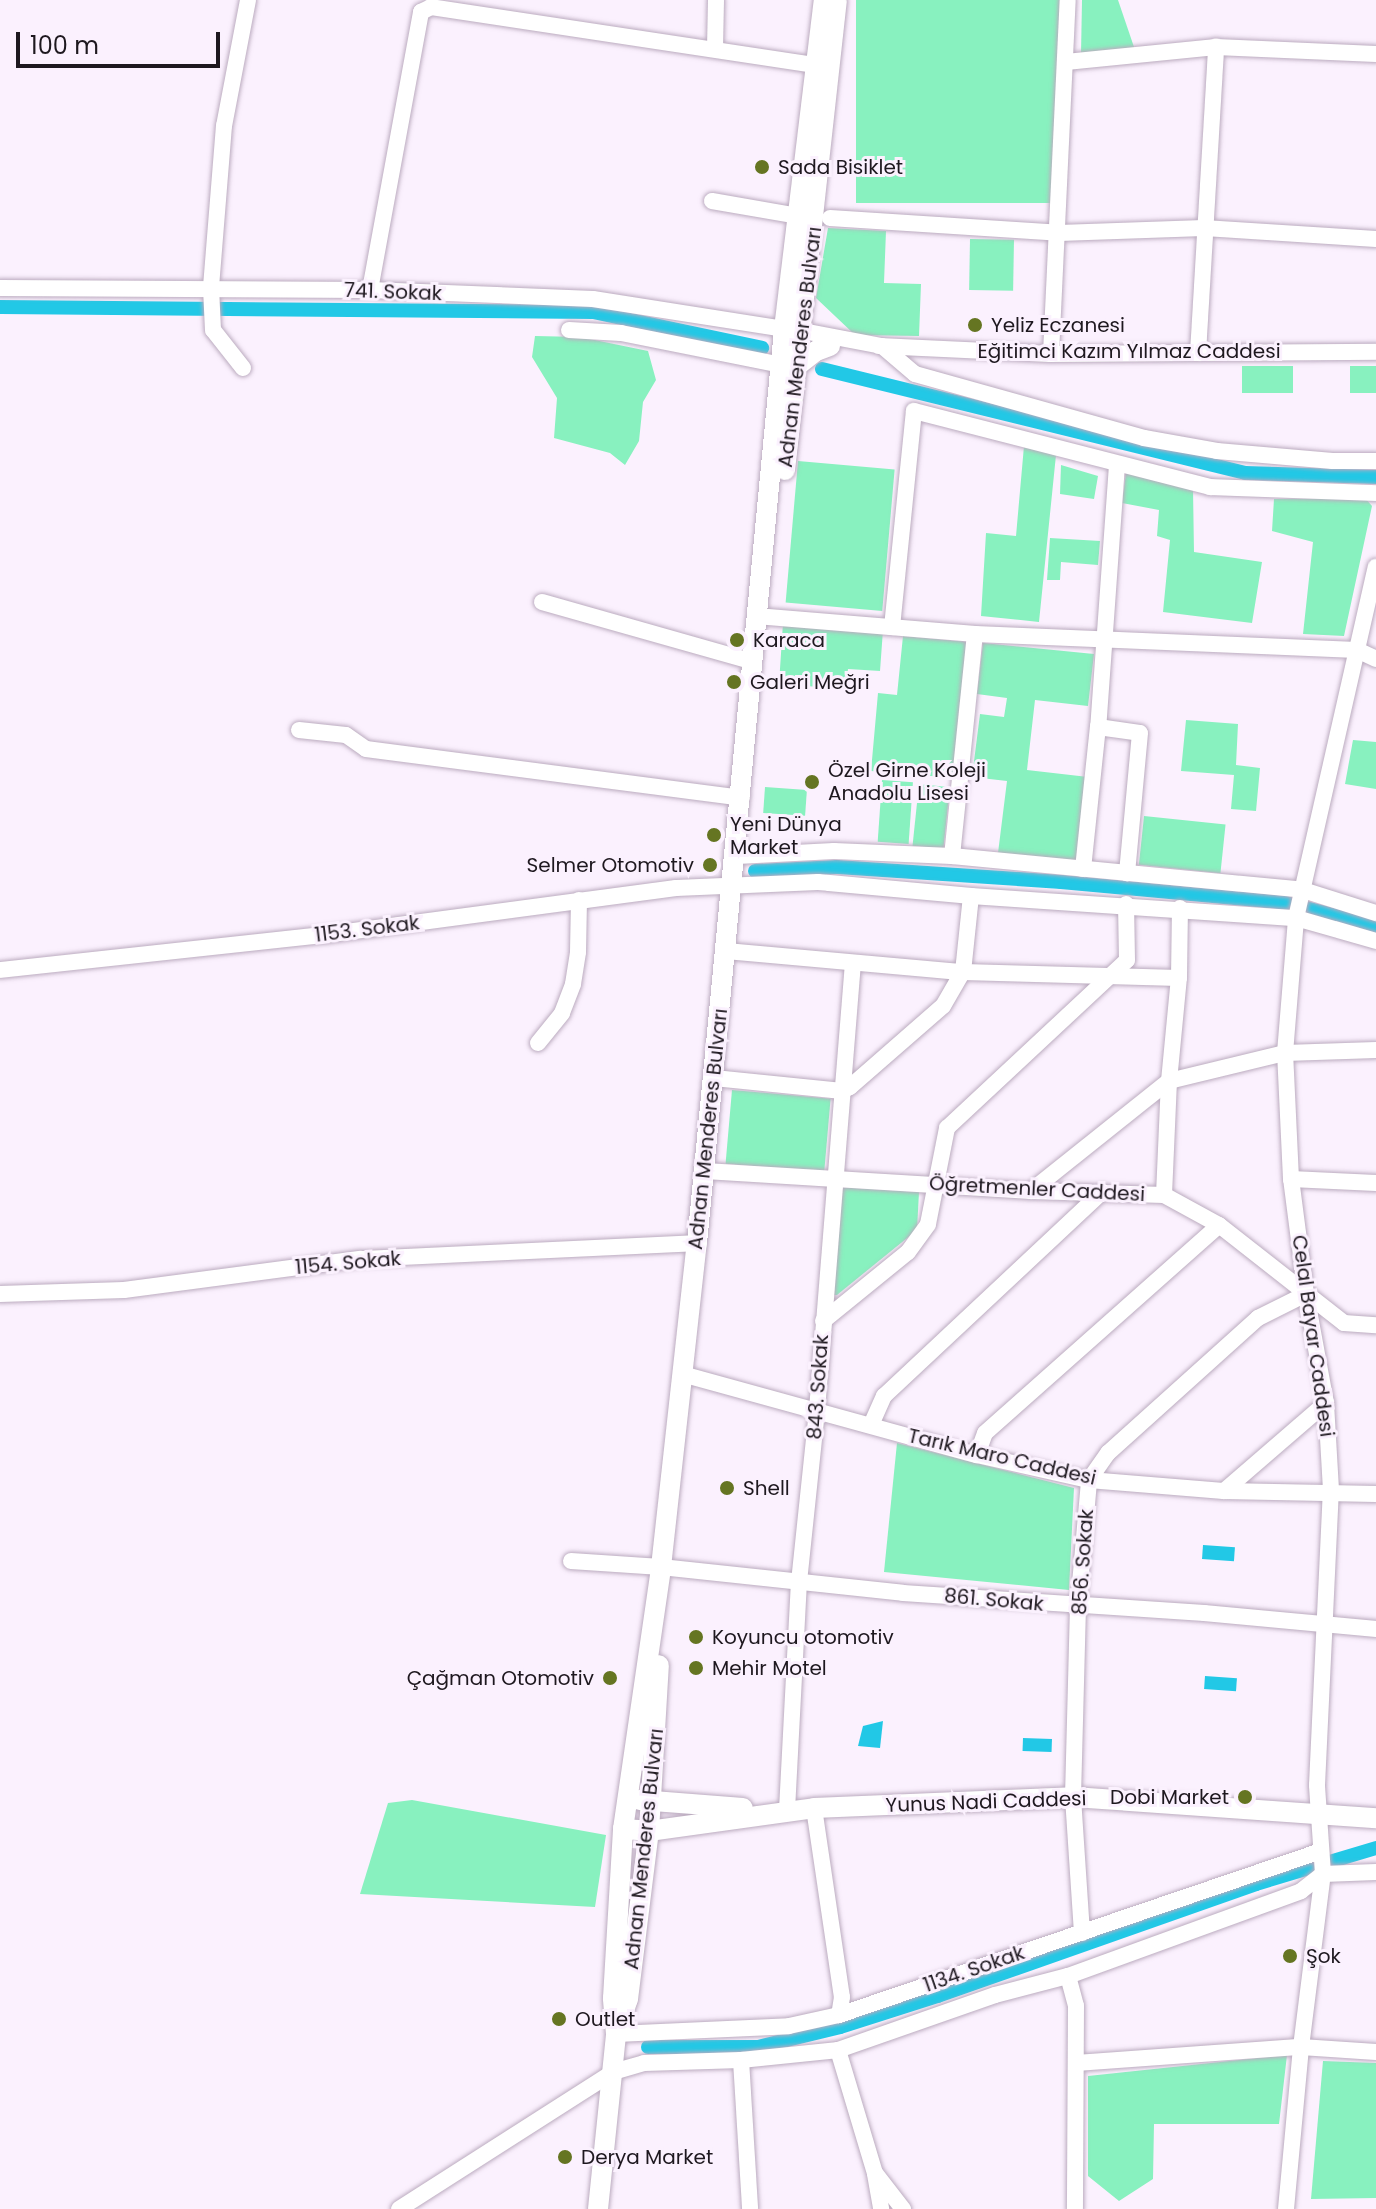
<!DOCTYPE html>
<meta charset="utf-8">
<style>
body{margin:0}
#map{position:relative;width:1376px;height:2209px;overflow:hidden;background:#fbf1fe;font-family:Poppins,sans-serif}
div>[style]{position:absolute}
[style*='--x']{left:calc(var(--x)*1px);top:calc(var(--y)*1px);width:calc(var(--w)*1px);rotate:calc(var(--a)*1deg)}
.green>*{inset:0;background:#88f1bf;transform-origin:0 0}
.water>*{inset:0;background:#22c8e6;transform-origin:0 0}
.canal>*{height:14px;margin:-7px;padding:0 7px;transform-origin:7px;border-radius:7px;background:#22c8e6}
.roads{filter:drop-shadow(0 0 2px #bbabbf) drop-shadow(0 0 2px #bbabbf)}
.minor>*{height:16px;margin:-8px;padding:0 8px;transform-origin:8px;border-radius:8px;background:#fff}
.major>*{height:20px;margin:-10px;padding:0 10px;transform-origin:10px;border-radius:10px;background:#fff}
.dots>*{width:22px;height:22px;translate:-50% -50%;box-sizing:border-box;border:4px solid #fbf1fe;border-radius:50%}
span{translate:-50% -50%;white-space:nowrap;text-align:center;line-height:1.15;-webkit-text-stroke:6px #fbf1fe;paint-order:stroke}
.poi-label{font-size:20px;color:#1e181f}
.left{translate:0 -50%;text-align:left}
.right{translate:-100% -50%;text-align:right}
.street-label{font-size:20px;color:#1e181f}
.scale{position:absolute;left:16px;top:32px;width:204px;height:36px;box-sizing:border-box;border:4px solid #1e181f;border-top:0;padding-left:10px;font-size:24px;line-height:28px;white-space:nowrap;color:#1e181f;-webkit-text-stroke:6px #fbf1fe;paint-order:stroke}
</style>
<div id="map">
<div class="green">
<i style="left:856px;top:0;width:206px;height:203px"></i>
<i style="clip-path:polygon(1082px 0,1118px 0,1135px 50px,1081px 54px)"></i>
<i style="clip-path:polygon(828px 228px,886px 231px,884px 283px,921px 284px,919px 336px,855px 335px,816px 298px)"></i>
<i style="left:970px;top:239px;width:44px;height:51px;rotate:1deg"></i>
<i style="clip-path:polygon(535px 336px,580px 337px,648px 351px,656px 380px,643px 402px,639px 441px,625px 465px,610px 453px,554px 438px,557px 398px,532px 357px)"></i>
<i style="left:1242px;top:366px;width:51px;height:27px"></i>
<i style="left:1376px;top:366px;width:27px;height:26px;rotate:90deg"></i>
<i style="clip-path:polygon(1024px 446px,1056px 455px,1039px 622px,981px 616px,986px 533px,1016px 536px)"></i>
<i style="left:798px;top:461px;width:97px;height:142px;rotate:5deg"></i>
<i style="clip-path:polygon(1061px 465px,1098px 476px,1094px 499px,1060px 494px)"></i>
<i style="clip-path:polygon(1126px 473px,1193px 489px,1194px 552px,1262px 562px,1252px 623px,1163px 612px,1170px 540px,1157px 536px,1159px 510px,1122px 503px)"></i>
<i style="clip-path:polygon(1365px 498px,1372px 506px,1344px 636px,1303px 634px,1313px 542px,1272px 531px,1274px 499px)"></i>
<i style="clip-path:polygon(1050px 538px,1100px 541px,1098px 565px,1061px 562px,1060px 580px,1047px 580px)"></i>
<i style="clip-path:polygon(783px 623px,883px 630px,880px 671px,848px 669px,846px 689px,779px 684px)"></i>
<i style="clip-path:polygon(903px 636px,968px 642px,955px 778px,871px 771px,878px 693px,897px 695px)"></i>
<i style="clip-path:polygon(983px 643px,1094px 654px,1088px 706px,1035px 700px,1027px 770px,1088px 777px,1078px 863px,998px 853px,1007px 781px,972px 777px,980px 714px,1004px 717px,1007px 698px,977px 694px)"></i>
<i style="clip-path:polygon(1186px 720px,1238px 724px,1236px 765px,1260px 768px,1256px 811px,1231px 809px,1234px 775px,1181px 771px)"></i>
<i style="clip-path:polygon(1353px 740px,1376px 742px,1376px 789px,1345px 784px)"></i>
<i style="left:882px;top:780px;width:31px;height:62px;rotate:4deg"></i>
<i style="left:919px;top:784px;width:31px;height:62px;rotate:6deg"></i>
<i style="left:765px;top:787px;width:42px;height:26px;rotate:4deg"></i>
<i style="left:1144px;top:816px;width:82px;height:49px;rotate:6deg"></i>
<i style="left:732px;top:1090px;width:99px;height:74px;rotate:5deg"></i>
<i style="clip-path:polygon(840px 1187px,919px 1192px,917px 1230px,837px 1295px,828px 1295px)"></i>
<i style="clip-path:polygon(897px 1443px,1074px 1488px,1069px 1590px,884px 1572px)"></i>
<i style="clip-path:polygon(412px 1800px,606px 1835px,595px 1907px,360px 1894px,388px 1803px)"></i>
<i style="clip-path:polygon(1287px 2055px,1279px 2124px,1154px 2124px,1153px 2179px,1119px 2201px,1088px 2176px,1088px 2076px)"></i>
<i style="clip-path:polygon(1323px 2061px,1376px 2063px,1376px 2198px,1311px 2199px)"></i>
</div>
<div class="water">
<i style="left:1203px;top:1545px;width:32px;height:14px;rotate:4deg"></i>
<i style="left:1205px;top:1676px;width:32px;height:13px;rotate:4deg"></i>
<i style="clip-path:polygon(883px 1721px,880px 1748px,858px 1746px,863px 1726px)"></i>
<i style="left:1023px;top:1738px;width:29px;height:13px;rotate:2deg"></i>
</div>
<div class="canal">
<i style="--x:0;--y:307;--w:593;--a:0.48"></i>
<i style="--x:593;--y:312;--w:173;--a:12"></i>
<i style="--x:822;--y:369;--w:436;--a:13.8"></i>
<i style="--x:1245;--y:473;--w:131;--a:1.7"></i>
<i style="--x:755;--y:871;--w:82;--a:-2.8"></i>
<i style="--x:837;--y:867;--w:225;--a:3.8"></i>
<i style="--x:1061;--y:882;--w:226;--a:5.3"></i>
<i style="--x:1286;--y:903;--w:93;--a:14.3"></i>
<i style="--x:648;--y:2047;--w:110;--a:0"></i>
<i style="--x:758;--y:2047;--w:84;--a:-13.7"></i>
<i style="--x:840;--y:2027;--w:103;--a:-17.6"></i>
<i style="--x:938;--y:1996;--w:337;--a:-19.4"></i>
<i style="--x:1256;--y:1884;--w:125;--a:-16.7"></i>
</div>
<div class="roads">
<div class="minor">
<i style="--x:715;--y:48;--w:48;--a:-88.8"></i>
<i style="--x:1066;--y:62;--w:151;--a:-5.7"></i>
<i style="--x:1216;--y:47;--w:160;--a:2.5"></i>
<i style="--x:712;--y:201;--w:87;--a:9.9"></i>
<i style="--x:830;--y:218;--w:229;--a:3.7"></i>
<i style="--x:1059;--y:233;--w:145;--a:-2"></i>
<i style="--x:1204;--y:228;--w:172;--a:3.7"></i>
<i style="--x:0;--y:288;--w:370;--a:0.3"></i>
<i style="--x:370;--y:290;--w:223;--a:2.3"></i>
<i style="--x:593;--y:299;--w:193;--a:8.9"></i>
<i style="--x:370;--y:290;--w:283;--a:-79.6"></i>
<i style="--x:421;--y:12;--w:11;--a:-27"></i>
<i style="--x:431;--y:7;--w:389;--a:8.6"></i>
<i style="--x:569;--y:330;--w:52;--a:3.3"></i>
<i style="--x:621;--y:333;--w:163;--a:11.3"></i>
<i style="--x:803;--y:331;--w:80;--a:10.8"></i>
<i style="--x:882;--y:346;--w:43;--a:40.3"></i>
<i style="--x:915;--y:374;--w:238;--a:15.6"></i>
<i style="--x:1144;--y:438;--w:74;--a:10.1"></i>
<i style="--x:1217;--y:451;--w:116;--a:4.9"></i>
<i style="--x:1333;--y:461;--w:43;--a:0"></i>
<i style="--x:879;--y:346;--w:172;--a:2.7"></i>
<i style="--x:1051;--y:354;--w:325;--a:-0.4"></i>
<i style="--x:1198;--y:353;--w:307;--a:-86.6"></i>
<i style="--x:1051;--y:354;--w:354;--a:-87.3"></i>
<i style="--x:243;--y:368;--w:48;--a:-128.3"></i>
<i style="--x:213;--y:330;--w:43;--a:-92.7"></i>
<i style="--x:211;--y:287;--w:162;--a:-85.4"></i>
<i style="--x:224;--y:126;--w:128;--a:-79.2"></i>
<i style="--x:1117;--y:465;--w:263;--a:94.1"></i>
<i style="--x:1098;--y:727;--w:42;--a:8.1"></i>
<i style="--x:1140;--y:733;--w:141;--a:95.3"></i>
<i style="--x:542;--y:602;--w:217;--a:15.8"></i>
<i style="--x:756;--y:616;--w:220;--a:4.7"></i>
<i style="--x:975;--y:634;--w:382;--a:2.4"></i>
<i style="--x:1357;--y:650;--w:21;--a:25"></i>
<i style="--x:892;--y:627;--w:217;--a:-84.2"></i>
<i style="--x:914;--y:411;--w:306;--a:14.4"></i>
<i style="--x:1210;--y:487;--w:166;--a:2.1"></i>
<i style="--x:299;--y:730;--w:47;--a:6.1"></i>
<i style="--x:346;--y:735;--w:24;--a:35"></i>
<i style="--x:366;--y:749;--w:379;--a:7.4"></i>
<i style="--x:737;--y:856;--w:97;--a:-3"></i>
<i style="--x:834;--y:851;--w:118;--a:2.4"></i>
<i style="--x:952;--y:856;--w:353;--a:5.5"></i>
<i style="--x:1303;--y:890;--w:77;--a:17.5"></i>
<i style="--x:952;--y:856;--w:223;--a:-84.1"></i>
<i style="--x:1083;--y:869;--w:143;--a:-84"></i>
<i style="--x:726;--y:951;--w:238;--a:5.1"></i>
<i style="--x:963;--y:972;--w:216;--a:1.6"></i>
<i style="--x:0;--y:970;--w:326;--a:-6.2"></i>
<i style="--x:324;--y:935;--w:355;--a:-7.6"></i>
<i style="--x:676;--y:888;--w:142;--a:-2.4"></i>
<i style="--x:818;--y:882;--w:154;--a:5.2"></i>
<i style="--x:971;--y:896;--w:326;--a:3.9"></i>
<i style="--x:1296;--y:918;--w:83;--a:16"></i>
<i style="--x:538;--y:1043;--w:38;--a:-51"></i>
<i style="--x:562;--y:1013;--w:31;--a:-69"></i>
<i style="--x:573;--y:984;--w:32;--a:-81"></i>
<i style="--x:578;--y:952;--w:52;--a:-88.9"></i>
<i style="--x:714;--y:1078;--w:129;--a:5.8"></i>
<i style="--x:842;--y:1091;--w:9;--a:-27"></i>
<i style="--x:850;--y:1087;--w:123;--a:-41.1"></i>
<i style="--x:943;--y:1006;--w:39;--a:-60"></i>
<i style="--x:963;--y:972;--w:76;--a:-84"></i>
<i style="--x:705;--y:1171;--w:327;--a:3.5"></i>
<i style="--x:1031;--y:1191;--w:133;--a:1.7"></i>
<i style="--x:1164;--y:1195;--w:63;--a:28.6"></i>
<i style="--x:1219;--y:1225;--w:159;--a:38.1"></i>
<i style="--x:1344;--y:1323;--w:32;--a:4"></i>
<i style="--x:1291;--y:1179;--w:85;--a:2.7"></i>
<i style="--x:1031;--y:1191;--w:176;--a:-38.6"></i>
<i style="--x:1169;--y:1081;--w:119;--a:-13.6"></i>
<i style="--x:1285;--y:1053;--w:91;--a:-1.9"></i>
<i style="--x:1164;--y:1195;--w:114;--a:-87.5"></i>
<i style="--x:1169;--y:1081;--w:103;--a:-84.5"></i>
<i style="--x:1179;--y:978;--w:70;--a:-89.2"></i>
<i style="--x:0;--y:1294;--w:124;--a:-1.8"></i>
<i style="--x:124;--y:1290;--w:239;--a:-7.5"></i>
<i style="--x:361;--y:1259;--w:336;--a:-2.7"></i>
<i style="--x:823;--y:1321;--w:109;--a:-39.1"></i>
<i style="--x:908;--y:1252;--w:34;--a:-54"></i>
<i style="--x:928;--y:1224;--w:98;--a:-78.8"></i>
<i style="--x:947;--y:1128;--w:246;--a:-43"></i>
<i style="--x:1127;--y:960;--w:56;--a:-91"></i>
<i style="--x:682;--y:1374;--w:306;--a:15.4"></i>
<i style="--x:977;--y:1455;--w:115;--a:12.6"></i>
<i style="--x:1089;--y:1480;--w:135;--a:4.7"></i>
<i style="--x:1224;--y:1491;--w:152;--a:1.1"></i>
<i style="--x:871;--y:1425;--w:32;--a:-66"></i>
<i style="--x:884;--y:1396;--w:299;--a:-43.1"></i>
<i style="--x:977;--y:1455;--w:23;--a:-70"></i>
<i style="--x:985;--y:1433;--w:313;--a:-41.6"></i>
<i style="--x:1224;--y:1491;--w:135;--a:-40.8"></i>
<i style="--x:571;--y:1561;--w:90;--a:3.8"></i>
<i style="--x:661;--y:1567;--w:243;--a:6.1"></i>
<i style="--x:903;--y:1593;--w:302;--a:3.8"></i>
<i style="--x:1204;--y:1613;--w:173;--a:5.3"></i>
<i style="--x:814;--y:1808;--w:191;--a:81.6"></i>
<i style="--x:842;--y:1997;--w:18;--a:99"></i>
<i style="--x:787;--y:1810;--w:228;--a:-87"></i>
<i style="--x:799;--y:1582;--w:173;--a:-84"></i>
<i style="--x:817;--y:1410;--w:447;--a:-85.4"></i>
<i style="--x:1082;--y:1933;--w:136;--a:-93.8"></i>
<i style="--x:1073;--y:1797;--w:190;--a:-88.5"></i>
<i style="--x:1078;--y:1607;--w:127;--a:-85"></i>
<i style="--x:1089;--y:1480;--w:33;--a:-55"></i>
<i style="--x:1108;--y:1453;--w:202;--a:-42"></i>
<i style="--x:1258;--y:1318;--w:54;--a:-26.6"></i>
<i style="--x:1068;--y:1976;--w:31;--a:75"></i>
<i style="--x:1076;--y:2006;--w:203;--a:90.3"></i>
<i style="--x:616;--y:2034;--w:173;--a:-2.6"></i>
<i style="--x:789;--y:2026;--w:51;--a:-12.4"></i>
<i style="--x:839;--y:2015;--w:509;--a:-18.79"></i>
<i style="--x:838;--y:2050;--w:128;--a:73.3"></i>
<i style="--x:875;--y:2173;--w:46;--a:52.1"></i>
<i style="--x:741;--y:2060;--w:149;--a:86.5"></i>
<i style="--x:1076;--y:2063;--w:226;--a:-4.1"></i>
<i style="--x:1301;--y:2047;--w:75;--a:3.8"></i>
<i style="--x:875;--y:2174;--w:36;--a:80"></i>
<i style="--x:399;--y:2209;--w:254;--a:-32.6"></i>
<i style="--x:613;--y:2072;--w:32;--a:-16"></i>
<i style="--x:644;--y:2063;--w:97;--a:-1.8"></i>
<i style="--x:741;--y:2060;--w:98;--a:-5.9"></i>
<i style="--x:838;--y:2050;--w:166;--a:-19.3"></i>
<i style="--x:995;--y:1995;--w:75;--a:-14.6"></i>
<i style="--x:1068;--y:1976;--w:248;--a:-20"></i>
<i style="--x:1301;--y:1891;--w:28;--a:-38"></i>
<i style="--x:1323;--y:1874;--w:53;--a:-2.2"></i>
<i style="--x:1286;--y:2209;--w:163;--a:-84.7"></i>
<i style="--x:1301;--y:2047;--w:174;--a:-82.8"></i>
<i style="--x:1323;--y:1874;--w:89;--a:-93.9"></i>
<i style="--x:1317;--y:1785;--w:295;--a:-87.3"></i>
<i style="--x:1331;--y:1490;--w:87;--a:-93.3"></i>
<i style="--x:1326;--y:1403;--w:111;--a:-100.4"></i>
<i style="--x:1306;--y:1294;--w:116;--a:-97.4"></i>
<i style="--x:1291;--y:1179;--w:126;--a:-92.7"></i>
<i style="--x:1285;--y:1053;--w:135;--a:-85.3"></i>
<i style="--x:1296;--y:918;--w:360;--a:-77.2"></i>
</div>
<div class="major">
<i style="--x:798;--y:365;--w:23;--a:-38"></i>
<i style="--x:816;--y:351;--w:15;--a:-20"></i>
<i style="--x:785;--y:470;--w:472;--a:-83.7"></i>
<i style="--x:640;--y:1800;--w:103;--a:4.4"></i>
<i style="--x:623;--y:1829;--w:26;--a:4"></i>
<i style="--x:649;--y:1831;--w:167;--a:-7.9"></i>
<i style="--x:814;--y:1808;--w:259;--a:-2.4"></i>
<i style="--x:1073;--y:1797;--w:304;--a:4"></i>
<i style="--x:620;--y:2022;--w:24;--a:-71"></i>
<i style="--x:628;--y:1999;--w:169;--a:-82.9"></i>
<i style="--x:649;--y:1831;--w:166;--a:-86.6"></i>
<i style="--x:598;--y:2209;--w:176;--a:-84.1"></i>
<i style="--x:616;--y:2034;--w:36;--a:-95"></i>
<i style="--x:613;--y:1998;--w:169;--a:-86.6"></i>
<i style="--x:623;--y:1829;--w:265;--a:-81.7"></i>
<i style="--x:661;--y:1567;--w:326;--a:-83.7"></i>
<i style="--x:697;--y:1243;--w:918;--a:-84.56"></i>
<i style="--x:784;--y:329;--w:331;--a:-83.1"></i>
</div>
</div>
<div class="dots">
<i style="left:762px;top:167px;background:#657522"></i>
<i style="left:975px;top:325px;background:#657522"></i>
<i style="left:737px;top:640px;background:#657522"></i>
<i style="left:734px;top:682px;background:#657522"></i>
<i style="left:812px;top:782px;background:#657522"></i>
<i style="left:714px;top:835px;background:#657522"></i>
<i style="left:710px;top:865px;background:#657522"></i>
<i style="left:727px;top:1488px;background:#657522"></i>
<i style="left:696px;top:1637px;background:#657522"></i>
<i style="left:696px;top:1668px;background:#657522"></i>
<i style="left:610px;top:1678px;background:#657522"></i>
<i style="left:1245px;top:1797px;background:#657522"></i>
<i style="left:1290px;top:1956px;background:#657522"></i>
<i style="left:559px;top:2019px;background:#657522"></i>
<i style="left:565px;top:2157px;background:#657522"></i>
</div>
<div class="poi-label">
<span class="left" style="left:778px;top:167px">Sada Bisiklet</span>
<span class="left" style="left:991px;top:325px">Yeliz Eczanesi</span>
<span class="left" style="left:753px;top:640px">Karaca</span>
<span class="left" style="left:750px;top:682px">Galeri Meğri</span>
<span class="left" style="left:828px;top:782px">Özel Girne Koleji<br>Anadolu Lisesi</span>
<span class="left" style="left:730px;top:836px">Yeni Dünya<br>Market</span>
<span class="right" style="left:694px;top:865px">Selmer Otomotiv</span>
<span class="left" style="left:743px;top:1488px">Shell</span>
<span class="left" style="left:712px;top:1637px">Koyuncu otomotiv</span>
<span class="left" style="left:712px;top:1668px">Mehir Motel</span>
<span class="right" style="left:594px;top:1678px">Çağman Otomotiv</span>
<span class="right" style="left:1229px;top:1797px">Dobi Market</span>
<span class="left" style="left:1306px;top:1956px">Şok</span>
<span class="left" style="left:575px;top:2019px">Outlet</span>
<span class="left" style="left:581px;top:2157px">Derya Market</span>
</div>
<div class="street-label">
<span style="left:393px;top:292px;rotate:2deg">741. Sokak</span>
<span style="left:800px;top:347px;rotate:-83deg">Adnan Menderes Bulvarı</span>
<span style="left:1129px;top:351px">Eğitimci Kazım Yılmaz Caddesi</span>
<span style="left:367px;top:929px;rotate:-7deg">1153. Sokak</span>
<span style="left:708px;top:1129px;rotate:-84deg">Adnan Menderes Bulvarı</span>
<span style="left:1037px;top:1189px;rotate:3deg">Öğretmenler Caddesi</span>
<span style="left:348px;top:1263px;rotate:-5deg">1154. Sokak</span>
<span style="left:1313px;top:1336px;rotate:82deg">Celal Bayar Caddesi</span>
<span style="left:818px;top:1387px;rotate:-86deg">843. Sokak</span>
<span style="left:1002px;top:1457px;rotate:13deg">Tarık Maro Caddesi</span>
<span style="left:1083px;top:1562px;rotate:-86deg">856. Sokak</span>
<span style="left:994px;top:1600px;rotate:5deg">861. Sokak</span>
<span style="left:986px;top:1802px;rotate:-2deg">Yunus Nadi Caddesi</span>
<span style="left:644px;top:1849px;rotate:-84deg">Adnan Menderes Bulvarı</span>
<span style="left:974px;top:1969px;rotate:-19deg">1134. Sokak</span>
</div>
<div class="scale">100 m</div>
</div>
